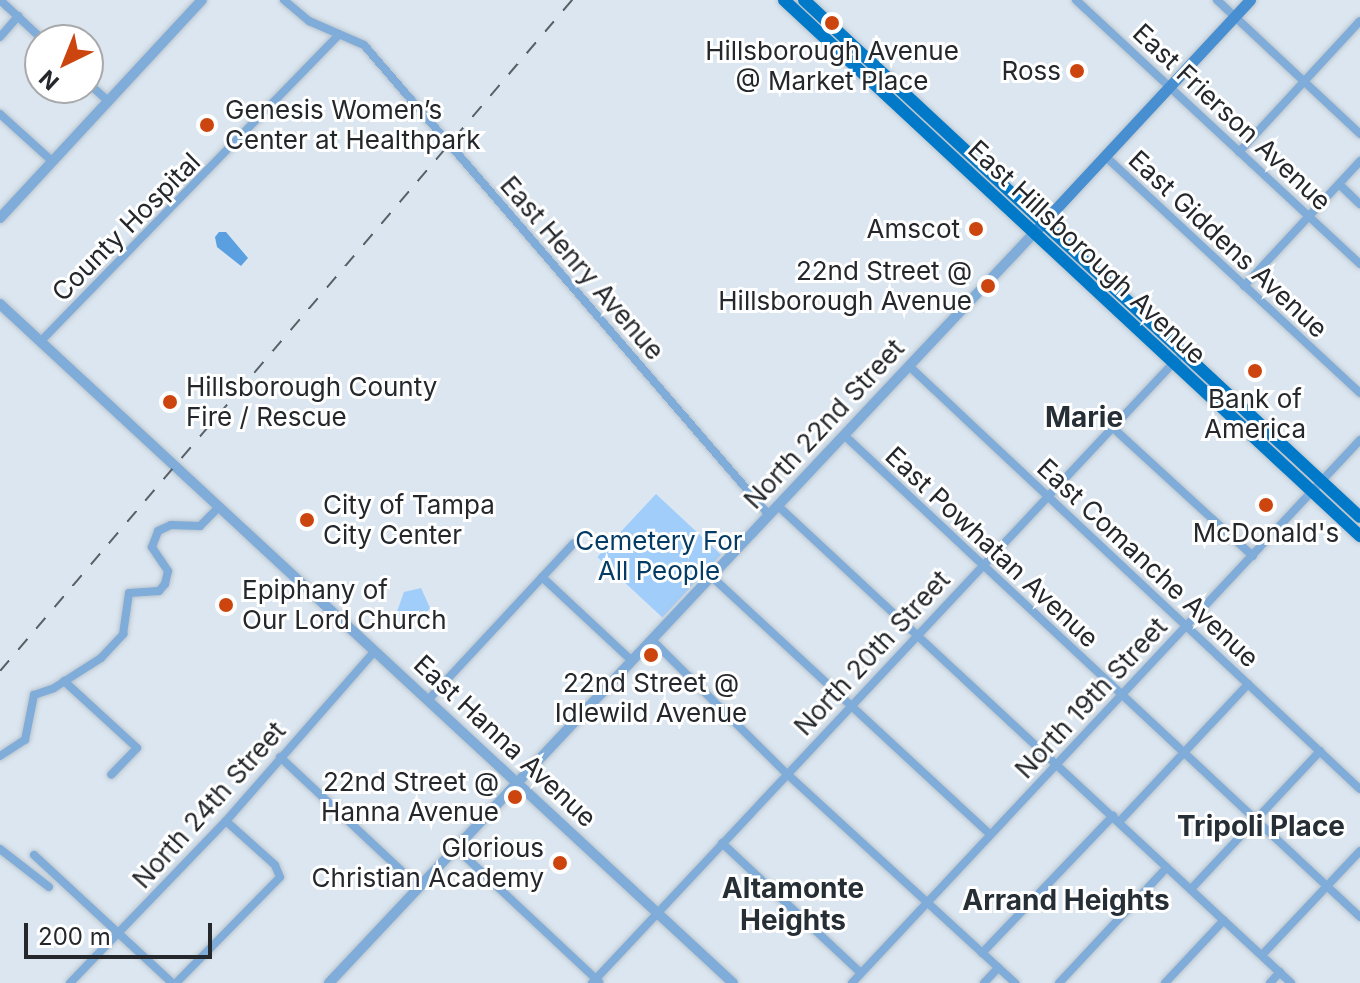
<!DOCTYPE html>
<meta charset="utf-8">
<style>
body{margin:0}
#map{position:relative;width:1360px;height:983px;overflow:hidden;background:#dbe6f0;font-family:Inter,sans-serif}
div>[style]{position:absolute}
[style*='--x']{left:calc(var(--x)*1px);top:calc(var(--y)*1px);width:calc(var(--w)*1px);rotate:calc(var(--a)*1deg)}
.green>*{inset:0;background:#a0cdfa;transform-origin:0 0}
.water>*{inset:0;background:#5aa0e1}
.roads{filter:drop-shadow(0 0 2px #bac4cd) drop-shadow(0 0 2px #bac4cd)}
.minor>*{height:8px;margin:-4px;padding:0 4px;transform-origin:4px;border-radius:4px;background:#7facd9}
.tertiary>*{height:10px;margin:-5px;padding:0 5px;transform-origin:5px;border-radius:5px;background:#7facd9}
.secondary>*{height:11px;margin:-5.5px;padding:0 5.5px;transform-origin:5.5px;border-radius:5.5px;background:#478fd0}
.primary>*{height:12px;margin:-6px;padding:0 6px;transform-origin:6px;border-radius:6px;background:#0079c9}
.rail>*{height:2px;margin-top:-1px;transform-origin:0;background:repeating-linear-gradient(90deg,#596065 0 14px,transparent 0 28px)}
.dots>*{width:22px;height:22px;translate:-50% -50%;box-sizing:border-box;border:4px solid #fff;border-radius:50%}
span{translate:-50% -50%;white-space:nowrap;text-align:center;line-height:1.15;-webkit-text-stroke:6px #fff;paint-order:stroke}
.poi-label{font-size:26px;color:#24282c}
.right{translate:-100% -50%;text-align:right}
.left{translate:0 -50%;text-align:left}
.street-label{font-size:26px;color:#24282c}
.park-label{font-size:26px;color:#053c66}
.neighbourhood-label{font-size:28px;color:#262e36;font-weight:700}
.north{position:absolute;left:24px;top:24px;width:80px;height:80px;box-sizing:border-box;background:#fff;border:2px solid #a7a9ab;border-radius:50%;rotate:223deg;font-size:22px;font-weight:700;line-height:32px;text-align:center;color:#24282c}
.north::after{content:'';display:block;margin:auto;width:28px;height:36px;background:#cc450f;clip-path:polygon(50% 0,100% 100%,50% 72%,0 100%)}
.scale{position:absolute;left:24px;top:923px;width:188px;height:36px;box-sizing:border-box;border:4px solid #24282c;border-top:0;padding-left:10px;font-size:24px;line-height:28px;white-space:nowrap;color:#24282c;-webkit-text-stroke:6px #fff;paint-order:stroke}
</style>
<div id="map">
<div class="green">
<i style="left:656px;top:494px;width:89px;height:86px;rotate:43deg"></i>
<i style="clip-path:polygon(421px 588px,430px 608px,420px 621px,407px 626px,394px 620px,404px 592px)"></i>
</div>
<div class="water">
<i style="clip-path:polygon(219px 232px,226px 232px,248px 258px,241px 266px,217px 247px,215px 237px)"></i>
</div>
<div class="roads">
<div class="minor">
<i style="--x:0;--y:0;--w:59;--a:42.9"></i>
<i style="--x:284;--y:0;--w:33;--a:40"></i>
<i style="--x:309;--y:21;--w:60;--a:23.6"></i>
<i style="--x:364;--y:45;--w:620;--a:49.25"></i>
<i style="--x:1076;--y:0;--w:388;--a:42.9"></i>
<i style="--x:1217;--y:0;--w:196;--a:43.1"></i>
<i style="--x:0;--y:37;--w:28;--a:-49"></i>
<i style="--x:88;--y:83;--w:27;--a:42"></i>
<i style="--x:0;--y:114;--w:70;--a:42.1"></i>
<i style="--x:1239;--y:152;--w:178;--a:-47.3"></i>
<i style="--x:1105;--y:156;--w:348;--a:42.9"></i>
<i style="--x:1339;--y:184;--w:29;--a:44"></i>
<i style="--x:1244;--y:286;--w:171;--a:-47.1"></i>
<i style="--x:40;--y:342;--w:429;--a:-45.8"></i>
<i style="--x:909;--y:366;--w:618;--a:43.17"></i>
<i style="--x:1112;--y:427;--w:191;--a:42.5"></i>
<i style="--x:844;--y:435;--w:706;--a:43.05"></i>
<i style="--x:777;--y:505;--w:702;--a:42.92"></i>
<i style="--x:711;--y:576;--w:380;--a:42.8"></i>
<i style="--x:542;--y:577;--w:123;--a:43"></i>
<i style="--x:652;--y:640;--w:189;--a:44.8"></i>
<i style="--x:786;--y:773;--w:311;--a:42.5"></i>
<i style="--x:64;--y:681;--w:99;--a:42.5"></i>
<i style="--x:137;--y:748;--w:37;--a:134"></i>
<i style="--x:428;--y:700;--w:214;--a:-47.1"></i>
<i style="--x:0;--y:756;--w:30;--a:-33"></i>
<i style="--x:25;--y:740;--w:46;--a:-78.7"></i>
<i style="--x:34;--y:695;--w:21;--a:-19"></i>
<i style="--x:54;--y:688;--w:56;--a:-32.6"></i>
<i style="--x:101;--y:658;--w:33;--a:-47"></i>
<i style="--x:123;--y:634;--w:41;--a:-81.7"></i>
<i style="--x:129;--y:593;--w:30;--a:-4"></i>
<i style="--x:159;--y:591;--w:9;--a:-49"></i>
<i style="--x:165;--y:584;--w:13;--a:-77"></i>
<i style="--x:168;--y:571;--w:29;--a:-124"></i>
<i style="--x:152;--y:547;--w:17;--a:-69"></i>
<i style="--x:158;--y:531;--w:14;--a:-25"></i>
<i style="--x:171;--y:525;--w:29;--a:2"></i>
<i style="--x:200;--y:526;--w:27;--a:-45"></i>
<i style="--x:280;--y:757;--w:190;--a:43.1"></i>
<i style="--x:1119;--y:822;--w:189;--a:-46.9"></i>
<i style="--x:722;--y:843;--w:190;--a:43.1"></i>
<i style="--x:456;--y:848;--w:196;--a:43.1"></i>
<i style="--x:0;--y:849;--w:62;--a:37.8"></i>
<i style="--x:34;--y:855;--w:188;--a:42.8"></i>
<i style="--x:1191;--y:889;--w:189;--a:-46.9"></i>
<i style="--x:982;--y:953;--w:190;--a:-46.3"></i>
<i style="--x:1262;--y:955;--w:143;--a:-46.7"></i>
<i style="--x:70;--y:983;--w:225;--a:-46.1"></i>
<i style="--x:226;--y:821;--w:226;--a:-48.8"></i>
<i style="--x:176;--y:983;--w:148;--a:-45.5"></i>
<i style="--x:280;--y:877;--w:13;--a:-113"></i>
<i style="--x:275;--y:865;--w:66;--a:-138.1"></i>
<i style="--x:592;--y:983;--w:855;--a:-46.85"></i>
<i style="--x:852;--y:983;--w:744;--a:-46.91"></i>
<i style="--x:984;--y:983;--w:21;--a:-47"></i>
<i style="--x:1059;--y:983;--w:158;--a:-47"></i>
<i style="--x:1165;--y:983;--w:86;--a:-46.9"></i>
<i style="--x:1270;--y:983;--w:15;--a:-48"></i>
</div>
<div class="tertiary">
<i style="--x:0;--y:218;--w:297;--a:-47.2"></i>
<i style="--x:0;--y:304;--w:999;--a:42.81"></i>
<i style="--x:329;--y:983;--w:1029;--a:-46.77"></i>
</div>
<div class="secondary">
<i style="--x:1037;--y:229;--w:313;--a:-47.1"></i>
</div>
<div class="primary">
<i style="--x:784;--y:0;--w:787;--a:42.94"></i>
<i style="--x:804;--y:0;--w:759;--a:42.92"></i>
</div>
</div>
<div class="rail">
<i style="--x:0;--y:671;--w:882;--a:-49.55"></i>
</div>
<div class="dots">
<i style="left:832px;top:23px;background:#cc450f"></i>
<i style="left:1077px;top:71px;background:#cc450f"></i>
<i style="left:207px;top:125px;background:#cc450f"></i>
<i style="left:976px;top:229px;background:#cc450f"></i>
<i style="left:988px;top:286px;background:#cc450f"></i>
<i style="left:1255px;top:371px;background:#cc450f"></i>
<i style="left:170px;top:402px;background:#cc450f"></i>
<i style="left:1266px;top:505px;background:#cc450f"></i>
<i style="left:307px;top:520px;background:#cc450f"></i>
<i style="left:226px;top:605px;background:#cc450f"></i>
<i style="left:651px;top:655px;background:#cc450f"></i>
<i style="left:515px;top:797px;background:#cc450f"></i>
<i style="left:560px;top:863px;background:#cc450f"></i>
</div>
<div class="poi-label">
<span style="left:832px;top:66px">Hillsborough Avenue<br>@ Market Place</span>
<span class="right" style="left:1061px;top:71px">Ross</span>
<span class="left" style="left:225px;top:125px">Genesis Women’s<br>Center at Healthpark</span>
<span class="right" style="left:960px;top:229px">Amscot</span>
<span class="right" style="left:972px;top:286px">22nd Street @<br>Hillsborough Avenue</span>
<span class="left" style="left:186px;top:402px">Hillsborough County<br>Fire / Rescue</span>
<span style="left:1255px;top:414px">Bank of<br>America</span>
<span class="left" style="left:323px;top:520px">City of Tampa<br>City Center</span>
<span style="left:1266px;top:533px">McDonald's</span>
<span class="left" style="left:242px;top:605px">Epiphany of<br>Our Lord Church</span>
<span style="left:651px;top:698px">22nd Street @<br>Idlewild Avenue</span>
<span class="right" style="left:499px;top:797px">22nd Street @<br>Hanna Avenue</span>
<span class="right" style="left:544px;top:863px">Glorious<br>Christian Academy</span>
</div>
<div class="street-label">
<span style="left:1232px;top:117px;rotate:43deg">East Frierson Avenue</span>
<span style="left:126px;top:227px;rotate:-45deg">County Hospital</span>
<span style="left:1228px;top:244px;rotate:43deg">East Giddens Avenue</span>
<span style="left:1087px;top:252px;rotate:43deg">East Hillsborough Avenue</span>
<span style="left:582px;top:268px;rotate:49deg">East Henry Avenue</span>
<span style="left:824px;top:424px;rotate:-47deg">North 22nd Street</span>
<span style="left:992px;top:547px;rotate:43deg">East Powhatan Avenue</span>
<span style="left:1148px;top:563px;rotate:43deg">East Comanche Avenue</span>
<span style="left:872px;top:653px;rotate:-47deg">North 20th Street</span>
<span style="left:1091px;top:698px;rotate:-47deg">North 19th Street</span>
<span style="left:505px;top:741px;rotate:43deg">East Hanna Avenue</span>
<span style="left:209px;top:805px;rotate:-48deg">North 24th Street</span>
</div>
<div class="park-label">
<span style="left:659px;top:556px">Cemetery For<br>All People</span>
</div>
<div class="neighbourhood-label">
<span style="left:1084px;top:417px">Marie</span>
<span style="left:1261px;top:826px">Tripoli Place</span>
<span style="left:793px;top:904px">Altamonte<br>Heights</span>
<span style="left:1066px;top:900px">Arrand Heights</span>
</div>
<div class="north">N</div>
<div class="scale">200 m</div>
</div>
